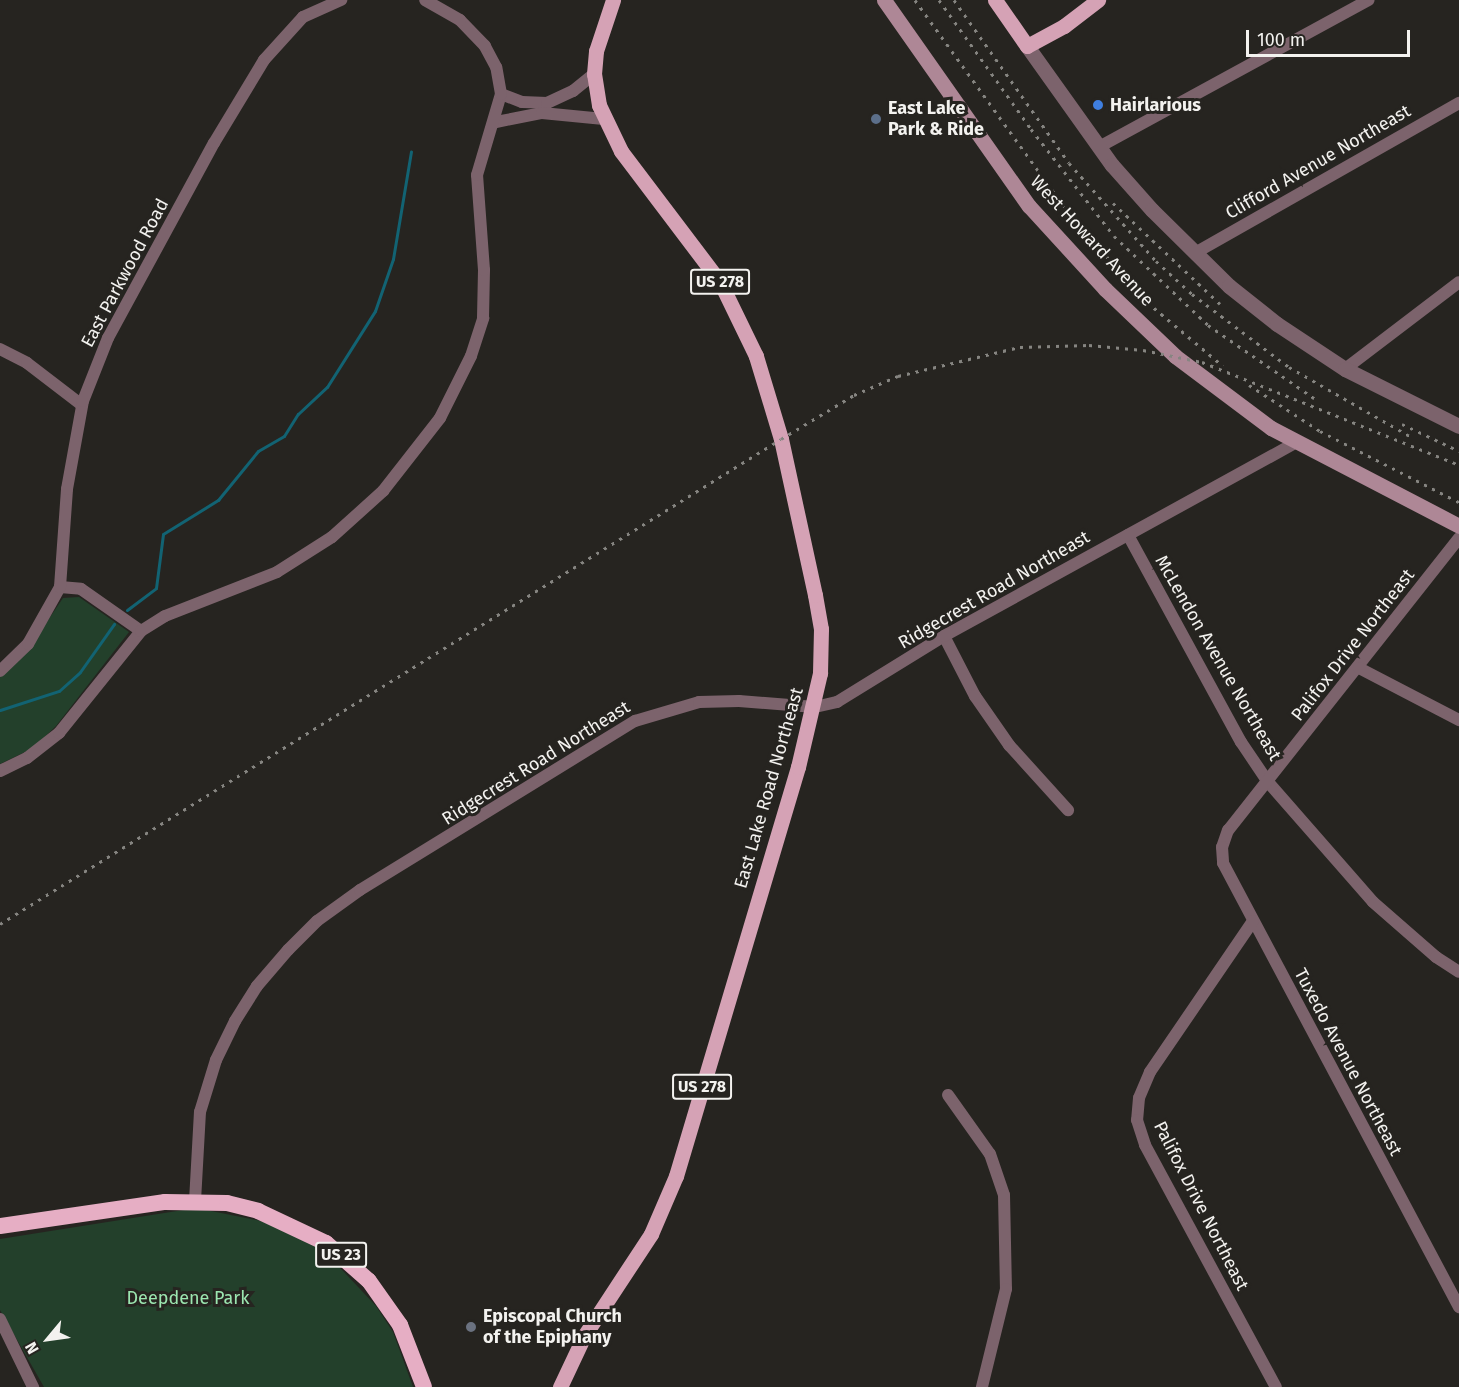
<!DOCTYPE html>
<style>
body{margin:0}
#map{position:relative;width:1459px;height:1387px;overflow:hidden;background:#262420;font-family:"Fira Sans",sans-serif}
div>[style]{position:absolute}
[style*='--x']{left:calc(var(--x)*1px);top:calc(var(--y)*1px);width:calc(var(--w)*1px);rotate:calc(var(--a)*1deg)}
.green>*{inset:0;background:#23402b}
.stream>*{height:3px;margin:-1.5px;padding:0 1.5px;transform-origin:1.5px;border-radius:1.5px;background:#126373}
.minor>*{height:12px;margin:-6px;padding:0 6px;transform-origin:6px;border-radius:6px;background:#7c636c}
.tertiary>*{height:15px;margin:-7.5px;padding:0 7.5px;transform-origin:7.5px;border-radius:7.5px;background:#7c636c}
.secondary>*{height:15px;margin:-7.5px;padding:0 7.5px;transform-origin:7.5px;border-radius:7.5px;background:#ae8796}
.primary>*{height:15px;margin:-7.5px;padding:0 7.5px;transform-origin:7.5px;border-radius:7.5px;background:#d5a2b5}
.trunk>*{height:16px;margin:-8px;padding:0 8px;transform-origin:8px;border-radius:8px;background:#e6aec4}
.rail>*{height:3px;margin-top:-1.5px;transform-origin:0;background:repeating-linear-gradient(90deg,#868581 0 3px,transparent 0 9px)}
.dots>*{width:16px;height:16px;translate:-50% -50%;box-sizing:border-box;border:3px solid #262420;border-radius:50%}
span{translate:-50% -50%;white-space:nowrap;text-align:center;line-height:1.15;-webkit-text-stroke:6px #262420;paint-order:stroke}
.shield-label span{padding:2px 4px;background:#262420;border:2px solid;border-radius:4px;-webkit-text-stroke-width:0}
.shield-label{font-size:16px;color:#f3f2ef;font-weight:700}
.poi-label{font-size:18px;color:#f3f2ef;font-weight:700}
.left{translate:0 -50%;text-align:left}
.street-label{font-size:18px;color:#f3f2ef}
.park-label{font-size:18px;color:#9be6b0}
.north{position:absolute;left:18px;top:1309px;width:60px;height:60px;-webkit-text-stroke:4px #262420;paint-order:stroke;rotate:241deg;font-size:16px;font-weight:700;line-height:24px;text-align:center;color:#f3f2ef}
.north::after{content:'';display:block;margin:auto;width:21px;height:27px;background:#f3f2ef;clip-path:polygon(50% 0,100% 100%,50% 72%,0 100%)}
.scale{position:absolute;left:1246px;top:30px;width:164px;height:27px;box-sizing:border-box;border:3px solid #f3f2ef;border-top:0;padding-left:8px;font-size:18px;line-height:21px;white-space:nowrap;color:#f3f2ef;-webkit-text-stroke:4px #262420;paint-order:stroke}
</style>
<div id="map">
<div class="green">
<i style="clip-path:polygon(79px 597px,129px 632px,56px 726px,33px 748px,0 764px,0 674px,44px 626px,63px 598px)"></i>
<i style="clip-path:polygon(196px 1208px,261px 1221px,297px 1234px,328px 1255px,376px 1306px,393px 1332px,413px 1387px,44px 1387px,0 1310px,0 1239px)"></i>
</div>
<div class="stream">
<i style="--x:127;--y:610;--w:36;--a:-37"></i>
<i style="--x:156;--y:588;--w:54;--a:-82.6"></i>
<i style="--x:163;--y:534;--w:65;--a:-31.7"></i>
<i style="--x:218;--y:500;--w:63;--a:-50.8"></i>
<i style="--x:258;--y:451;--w:30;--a:-30"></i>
<i style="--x:284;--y:436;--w:26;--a:-58"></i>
<i style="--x:298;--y:414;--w:40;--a:-43"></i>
<i style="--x:327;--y:387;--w:90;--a:-57.7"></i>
<i style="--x:375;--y:311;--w:55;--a:-70.9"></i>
<i style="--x:393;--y:259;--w:109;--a:-80.5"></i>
<i style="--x:0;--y:710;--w:62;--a:-17.9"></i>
<i style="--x:59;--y:691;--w:28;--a:-42"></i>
<i style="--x:80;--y:672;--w:59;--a:-54.7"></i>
</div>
<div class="minor">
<i style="--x:501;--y:94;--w:22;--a:21"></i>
<i style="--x:522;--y:102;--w:25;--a:2"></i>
<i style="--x:547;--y:103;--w:29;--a:-25"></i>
<i style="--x:573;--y:91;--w:27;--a:-39"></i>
<i style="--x:496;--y:122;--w:47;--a:-11.1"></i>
<i style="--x:542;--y:113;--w:62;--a:5.5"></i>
<i style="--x:1099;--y:147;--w:307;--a:-28.6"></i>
<i style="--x:1195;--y:253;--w:304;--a:-29.6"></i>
<i style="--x:0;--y:349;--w:30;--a:27"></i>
<i style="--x:27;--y:363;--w:69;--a:37.4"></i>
<i style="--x:1345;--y:369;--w:143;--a:-37.3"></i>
<i style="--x:1128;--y:535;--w:236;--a:61.4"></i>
<i style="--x:1241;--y:742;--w:48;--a:56"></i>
<i style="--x:1268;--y:782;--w:159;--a:48.8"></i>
<i style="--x:1373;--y:902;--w:84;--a:41.1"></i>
<i style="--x:1436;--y:957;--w:27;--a:33"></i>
<i style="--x:1459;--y:538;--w:372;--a:128.3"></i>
<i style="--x:1228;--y:830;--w:18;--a:109"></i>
<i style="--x:1222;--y:847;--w:16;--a:86"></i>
<i style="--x:1223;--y:863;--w:503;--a:62.01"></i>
<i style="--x:60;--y:587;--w:21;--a:5"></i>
<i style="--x:81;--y:589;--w:73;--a:35"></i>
<i style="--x:944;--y:636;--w:68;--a:62.7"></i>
<i style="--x:975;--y:696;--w:60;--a:55.2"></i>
<i style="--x:1009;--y:745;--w:88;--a:47.8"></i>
<i style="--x:1359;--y:668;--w:113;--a:27.5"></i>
<i style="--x:0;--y:671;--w:39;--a:-44"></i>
<i style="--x:28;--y:644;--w:65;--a:-60.7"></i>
<i style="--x:60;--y:587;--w:98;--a:-85.9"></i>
<i style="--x:67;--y:489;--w:89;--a:-79.7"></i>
<i style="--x:83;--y:401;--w:68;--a:-68.4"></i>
<i style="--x:108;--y:338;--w:222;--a:-61.5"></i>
<i style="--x:214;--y:143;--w:97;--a:-58.9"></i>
<i style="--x:264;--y:60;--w:58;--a:-47.8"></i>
<i style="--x:303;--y:17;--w:42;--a:-24.1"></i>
<i style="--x:0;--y:771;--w:30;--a:-26"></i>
<i style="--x:27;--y:758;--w:41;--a:-38"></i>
<i style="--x:59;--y:733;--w:131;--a:-51.2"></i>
<i style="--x:141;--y:631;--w:28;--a:-32"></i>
<i style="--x:165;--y:616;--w:120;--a:-21.4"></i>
<i style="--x:277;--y:572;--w:65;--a:-32.5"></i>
<i style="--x:332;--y:537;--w:69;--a:-42"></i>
<i style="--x:383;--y:491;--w:93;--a:-52"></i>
<i style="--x:440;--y:418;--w:69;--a:-63.4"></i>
<i style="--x:471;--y:356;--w:40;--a:-72"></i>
<i style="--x:483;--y:318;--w:48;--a:-88.8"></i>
<i style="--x:484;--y:270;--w:95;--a:-94.2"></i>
<i style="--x:477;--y:175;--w:84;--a:-73.5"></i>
<i style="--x:501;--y:94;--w:27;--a:-100"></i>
<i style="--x:496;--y:67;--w:24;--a:-118"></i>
<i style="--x:485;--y:46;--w:36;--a:-134"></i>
<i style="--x:460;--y:20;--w:40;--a:-150.3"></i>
<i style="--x:1253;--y:921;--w:183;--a:124.3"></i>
<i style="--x:1150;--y:1072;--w:28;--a:113"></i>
<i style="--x:1139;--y:1098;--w:22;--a:95"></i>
<i style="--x:1137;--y:1120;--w:26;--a:72"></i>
<i style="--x:1145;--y:1145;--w:275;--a:61.6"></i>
<i style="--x:948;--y:1095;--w:72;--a:54.6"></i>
<i style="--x:990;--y:1154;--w:43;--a:71.1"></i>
<i style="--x:1004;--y:1195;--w:94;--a:88.8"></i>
<i style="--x:1006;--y:1289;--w:101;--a:103.8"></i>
<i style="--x:195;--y:1201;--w:89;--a:-86.8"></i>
<i style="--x:200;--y:1112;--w:54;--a:-72.9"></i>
<i style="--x:216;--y:1060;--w:43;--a:-64"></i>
<i style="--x:235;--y:1021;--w:41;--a:-57.8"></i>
<i style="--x:257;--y:986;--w:48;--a:-49.3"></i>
<i style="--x:288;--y:950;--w:41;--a:-45"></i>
<i style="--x:317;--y:921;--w:53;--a:-35.8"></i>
<i style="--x:360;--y:890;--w:323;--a:-31.6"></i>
<i style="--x:635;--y:721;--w:67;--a:-16.5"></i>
<i style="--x:699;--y:702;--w:40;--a:-1.4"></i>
<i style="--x:739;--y:701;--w:76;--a:4.5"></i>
<i style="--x:815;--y:707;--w:23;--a:-13"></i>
<i style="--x:837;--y:702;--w:126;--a:-31.7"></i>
<i style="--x:944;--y:636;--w:401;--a:-28.8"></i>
<i style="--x:0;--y:1319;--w:76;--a:64.1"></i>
</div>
<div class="tertiary">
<i style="--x:1027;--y:46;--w:146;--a:54.5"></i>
<i style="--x:1112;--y:165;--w:60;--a:48.4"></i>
<i style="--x:1152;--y:210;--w:108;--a:44.6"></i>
<i style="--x:1229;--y:286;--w:61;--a:38.4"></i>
<i style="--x:1277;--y:324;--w:82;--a:33.5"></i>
<i style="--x:1345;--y:369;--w:127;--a:26.6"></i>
</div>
<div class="secondary">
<i style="--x:884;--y:0;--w:252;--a:54.9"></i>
<i style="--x:1029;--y:206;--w:113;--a:47.5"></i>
<i style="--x:1105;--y:289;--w:97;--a:43.7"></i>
<i style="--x:1175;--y:356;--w:120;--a:36.9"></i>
<i style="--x:1271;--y:428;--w:212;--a:27.5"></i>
</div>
<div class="primary">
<i style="--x:995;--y:0;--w:56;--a:55.2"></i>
<i style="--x:1027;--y:46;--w:42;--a:-28.4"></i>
<i style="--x:1064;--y:26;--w:43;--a:-37.4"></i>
<i style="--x:560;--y:1387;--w:56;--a:-64.8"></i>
<i style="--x:584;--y:1336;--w:122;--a:-56.7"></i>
<i style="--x:651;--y:1234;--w:63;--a:-66.7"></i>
<i style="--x:676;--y:1176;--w:427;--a:-73.4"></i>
<i style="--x:798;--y:767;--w:97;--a:-76.8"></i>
<i style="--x:820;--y:673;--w:44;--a:-88.7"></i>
<i style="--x:821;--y:629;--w:35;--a:-100"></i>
<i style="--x:815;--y:595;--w:160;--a:-102.3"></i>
<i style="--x:781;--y:439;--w:87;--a:-106.8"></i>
<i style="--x:756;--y:356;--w:82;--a:-115.9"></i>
<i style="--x:720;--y:282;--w:164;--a:-127.1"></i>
<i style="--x:621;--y:151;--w:51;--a:-115.6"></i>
<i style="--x:599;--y:105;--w:31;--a:-99"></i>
<i style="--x:594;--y:74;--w:23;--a:-85"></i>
<i style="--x:596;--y:51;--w:54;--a:-71.6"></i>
</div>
<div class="trunk">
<i style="--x:0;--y:1226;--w:167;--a:-8.3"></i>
<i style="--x:165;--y:1202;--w:62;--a:0.9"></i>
<i style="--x:227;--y:1203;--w:32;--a:14"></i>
<i style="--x:258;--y:1211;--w:75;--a:25.2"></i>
<i style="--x:326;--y:1243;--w:57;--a:41.5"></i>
<i style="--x:369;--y:1281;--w:54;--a:54.8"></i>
<i style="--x:400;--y:1325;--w:66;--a:68.8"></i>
</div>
<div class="rail">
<i style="--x:915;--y:0;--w:265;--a:54.2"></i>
<i style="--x:1070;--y:215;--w:116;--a:48.5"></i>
<i style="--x:1147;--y:302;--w:99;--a:40.1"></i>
<i style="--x:939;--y:0;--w:158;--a:54.5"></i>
<i style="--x:1031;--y:129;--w:135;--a:52.2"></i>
<i style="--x:1114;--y:236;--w:129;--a:43.4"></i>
<i style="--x:1208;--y:325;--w:129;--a:34.6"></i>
<i style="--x:954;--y:0;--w:199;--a:54.8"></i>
<i style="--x:1069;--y:163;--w:131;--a:48.4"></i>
<i style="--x:1156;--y:261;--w:49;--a:42.5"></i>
<i style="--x:1192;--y:294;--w:121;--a:37"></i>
<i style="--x:1289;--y:367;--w:141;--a:29.8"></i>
<i style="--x:1113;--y:203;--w:147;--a:43.3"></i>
<i style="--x:1249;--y:385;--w:85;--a:32.9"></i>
<i style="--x:1320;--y:431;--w:156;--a:27.1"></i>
<i style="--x:1402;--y:424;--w:63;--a:25.3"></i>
<i style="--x:0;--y:924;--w:919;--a:-31.84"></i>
<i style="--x:781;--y:439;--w:85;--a:-31.1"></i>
<i style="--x:854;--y:395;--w:48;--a:-23.4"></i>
<i style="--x:898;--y:376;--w:125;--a:-13.4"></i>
<i style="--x:1020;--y:347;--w:69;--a:-1.7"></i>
<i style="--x:1089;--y:345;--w:54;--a:5.3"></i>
<i style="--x:1143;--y:350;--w:60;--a:11.5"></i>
<i style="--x:1202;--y:362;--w:277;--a:21.8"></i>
</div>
<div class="dots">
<i style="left:1098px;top:105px;background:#3f7fe0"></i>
<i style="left:876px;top:119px;background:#5c6f8a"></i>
<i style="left:471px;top:1327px;background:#6b7280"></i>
</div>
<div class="shield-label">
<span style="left:720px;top:282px">US 278</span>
<span style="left:702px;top:1087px">US 278</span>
<span style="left:341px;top:1255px">US 23</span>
</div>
<div class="poi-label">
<span class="left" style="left:1110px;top:105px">Hairlarious</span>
<span class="left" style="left:888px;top:119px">East Lake<br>Park &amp; Ride</span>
<span class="left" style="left:483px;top:1327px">Episcopal Church<br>of the Epiphany</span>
</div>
<div class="street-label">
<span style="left:1318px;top:162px;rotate:-30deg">Clifford Avenue Northeast</span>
<span style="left:1092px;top:241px;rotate:47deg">West Howard Avenue</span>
<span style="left:125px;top:273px;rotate:-62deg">East Parkwood Road</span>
<span style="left:994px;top:590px;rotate:-30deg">Ridgecrest Road Northeast</span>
<span style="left:1353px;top:645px;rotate:-52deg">Palifox Drive Northeast</span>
<span style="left:1218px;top:658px;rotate:60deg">McLendon Avenue Northeast</span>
<span style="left:536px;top:763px;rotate:-32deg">Ridgecrest Road Northeast</span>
<span style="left:769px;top:788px;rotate:-74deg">East Lake Road Northeast</span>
<span style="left:1348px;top:1062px;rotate:62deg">Tuxedo Avenue Northeast</span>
<span style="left:1201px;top:1206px;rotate:63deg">Palifox Drive Northeast</span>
</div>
<div class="park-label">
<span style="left:188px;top:1298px">Deepdene Park</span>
</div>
<div class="north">N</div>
<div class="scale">100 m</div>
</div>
